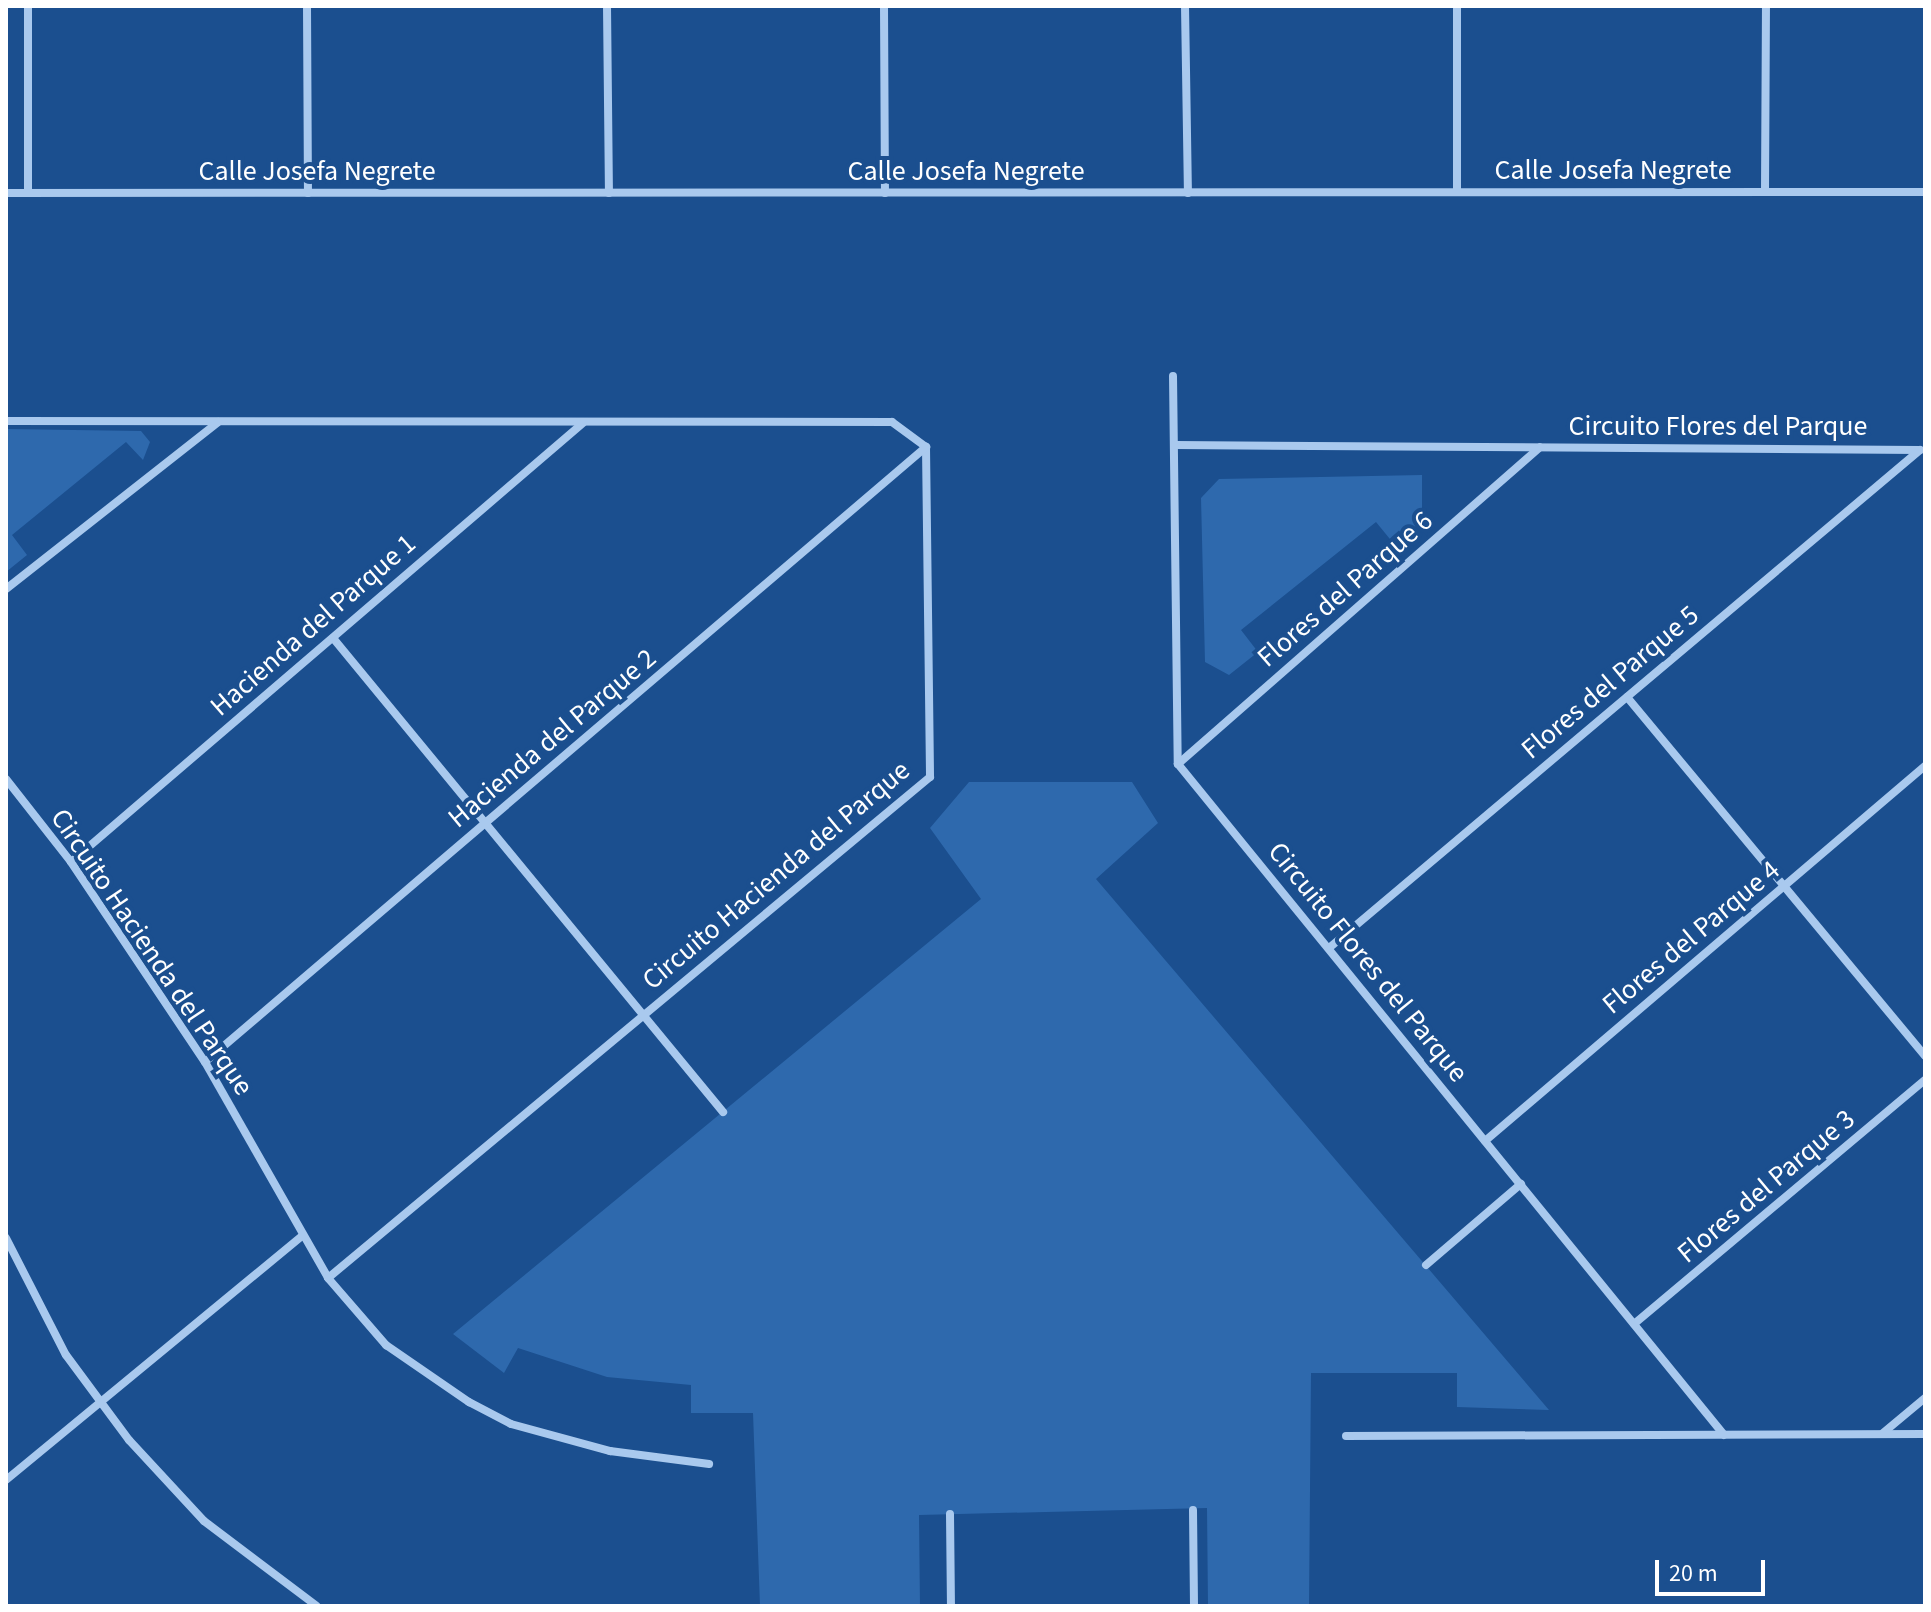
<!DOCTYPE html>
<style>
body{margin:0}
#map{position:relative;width:1931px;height:1612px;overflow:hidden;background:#1b4f8f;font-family:"Source Sans 3",sans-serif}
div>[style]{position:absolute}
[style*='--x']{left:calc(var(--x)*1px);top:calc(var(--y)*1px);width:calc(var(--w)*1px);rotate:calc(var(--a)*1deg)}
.green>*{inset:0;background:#2e69ad}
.street>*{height:8px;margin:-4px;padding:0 4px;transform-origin:4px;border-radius:4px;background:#a9c9ee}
span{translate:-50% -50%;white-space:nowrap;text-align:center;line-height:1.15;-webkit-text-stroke:8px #1b4f8f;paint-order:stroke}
.street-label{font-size:28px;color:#fff}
.frame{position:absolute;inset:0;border:8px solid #fff;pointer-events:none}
.scale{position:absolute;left:1655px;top:1560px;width:110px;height:36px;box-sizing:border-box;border:4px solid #fff;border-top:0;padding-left:10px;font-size:24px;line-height:28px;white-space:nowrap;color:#fff;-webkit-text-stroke:6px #1b4f8f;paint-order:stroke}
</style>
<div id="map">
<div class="green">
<i style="clip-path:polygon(6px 429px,141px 431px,150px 442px,143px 460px,126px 442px,12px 535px,27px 555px,6px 572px)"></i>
<i style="clip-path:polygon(1422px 475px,1422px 521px,1394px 544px,1376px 522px,1241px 630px,1258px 652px,1229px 675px,1205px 662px,1201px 498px,1219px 479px)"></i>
<i style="clip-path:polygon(969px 782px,1132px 782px,1158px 823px,1096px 879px,1549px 1410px,1457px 1407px,1457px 1373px,1311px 1373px,1309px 1606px,1208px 1606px,1207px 1508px,919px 1515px,920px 1606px,760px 1606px,753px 1413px,691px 1413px,691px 1385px,607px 1377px,518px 1348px,504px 1373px,453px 1334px,981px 899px,930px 828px)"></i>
</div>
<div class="street">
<i style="--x:28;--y:6;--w:187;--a:90"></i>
<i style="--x:307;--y:6;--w:187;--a:89.7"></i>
<i style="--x:607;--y:6;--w:187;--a:89.4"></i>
<i style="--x:884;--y:6;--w:187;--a:89.7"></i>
<i style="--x:1185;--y:6;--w:187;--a:89.1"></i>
<i style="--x:1457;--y:192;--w:186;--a:-90"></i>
<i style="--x:1765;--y:192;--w:186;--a:-89.7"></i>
<i style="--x:6;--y:193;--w:1919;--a:-0.03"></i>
<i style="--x:1173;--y:376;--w:388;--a:89.3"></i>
<i style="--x:1178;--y:764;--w:865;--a:50.86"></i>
<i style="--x:6;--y:421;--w:886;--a:0.06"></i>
<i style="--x:892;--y:422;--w:42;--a:36.3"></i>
<i style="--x:926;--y:447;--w:330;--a:89.3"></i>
<i style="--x:930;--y:777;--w:783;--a:140.23"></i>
<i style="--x:1175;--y:445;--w:745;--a:0.38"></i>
<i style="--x:6;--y:589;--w:270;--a:-38.2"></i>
<i style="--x:333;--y:638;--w:614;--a:50.55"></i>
<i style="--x:1627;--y:697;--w:467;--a:50.3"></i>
<i style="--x:1178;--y:764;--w:481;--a:-41.2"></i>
<i style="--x:6;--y:779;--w:105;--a:51.9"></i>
<i style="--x:71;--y:862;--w:241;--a:56.2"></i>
<i style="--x:205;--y:1062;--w:249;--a:60.3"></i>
<i style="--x:328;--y:1278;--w:89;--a:49.1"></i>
<i style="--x:386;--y:1345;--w:101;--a:34.5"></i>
<i style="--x:469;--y:1402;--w:47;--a:27.6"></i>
<i style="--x:511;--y:1424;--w:103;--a:15.3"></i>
<i style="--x:610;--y:1451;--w:100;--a:7.5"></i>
<i style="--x:71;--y:862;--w:674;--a:-40.61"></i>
<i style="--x:1329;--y:948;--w:773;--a:-40.12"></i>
<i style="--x:205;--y:1062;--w:948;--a:-40.46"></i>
<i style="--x:1485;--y:1141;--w:578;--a:-40.44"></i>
<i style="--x:6;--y:1238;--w:131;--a:62.9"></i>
<i style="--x:66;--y:1355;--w:106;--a:53.5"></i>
<i style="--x:129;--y:1440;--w:110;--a:47.2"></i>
<i style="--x:204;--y:1521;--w:141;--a:37"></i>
<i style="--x:1426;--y:1265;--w:125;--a:-40.5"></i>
<i style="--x:1634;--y:1324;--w:380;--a:-40"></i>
<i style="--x:1883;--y:1433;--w:55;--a:-39.8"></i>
<i style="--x:1346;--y:1436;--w:579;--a:-0.2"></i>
<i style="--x:6;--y:1480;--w:382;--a:-39.5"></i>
<i style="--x:1193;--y:1510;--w:96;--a:89.4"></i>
<i style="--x:950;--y:1514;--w:92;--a:89.4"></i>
</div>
<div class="street-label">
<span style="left:1613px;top:170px">Calle Josefa Negrete</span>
<span style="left:317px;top:171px">Calle Josefa Negrete</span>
<span style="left:966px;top:171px">Calle Josefa Negrete</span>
<span style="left:1718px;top:426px">Circuito Flores del Parque</span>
<span style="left:1345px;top:589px;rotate:-41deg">Flores del Parque 6</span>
<span style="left:313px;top:625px;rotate:-41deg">Hacienda del Parque 1</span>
<span style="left:1610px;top:682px;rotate:-40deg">Flores del Parque 5</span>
<span style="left:552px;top:738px;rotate:-40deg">Hacienda del Parque 2</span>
<span style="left:776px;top:875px;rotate:-40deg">Circuito Hacienda del Parque</span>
<span style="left:1691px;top:937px;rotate:-40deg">Flores del Parque 4</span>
<span style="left:152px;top:952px;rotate:56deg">Circuito Hacienda del Parque</span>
<span style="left:1368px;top:962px;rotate:51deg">Circuito Flores del Parque</span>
<span style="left:1766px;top:1186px;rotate:-40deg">Flores del Parque 3</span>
</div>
<div class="frame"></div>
<div class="scale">20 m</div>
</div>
